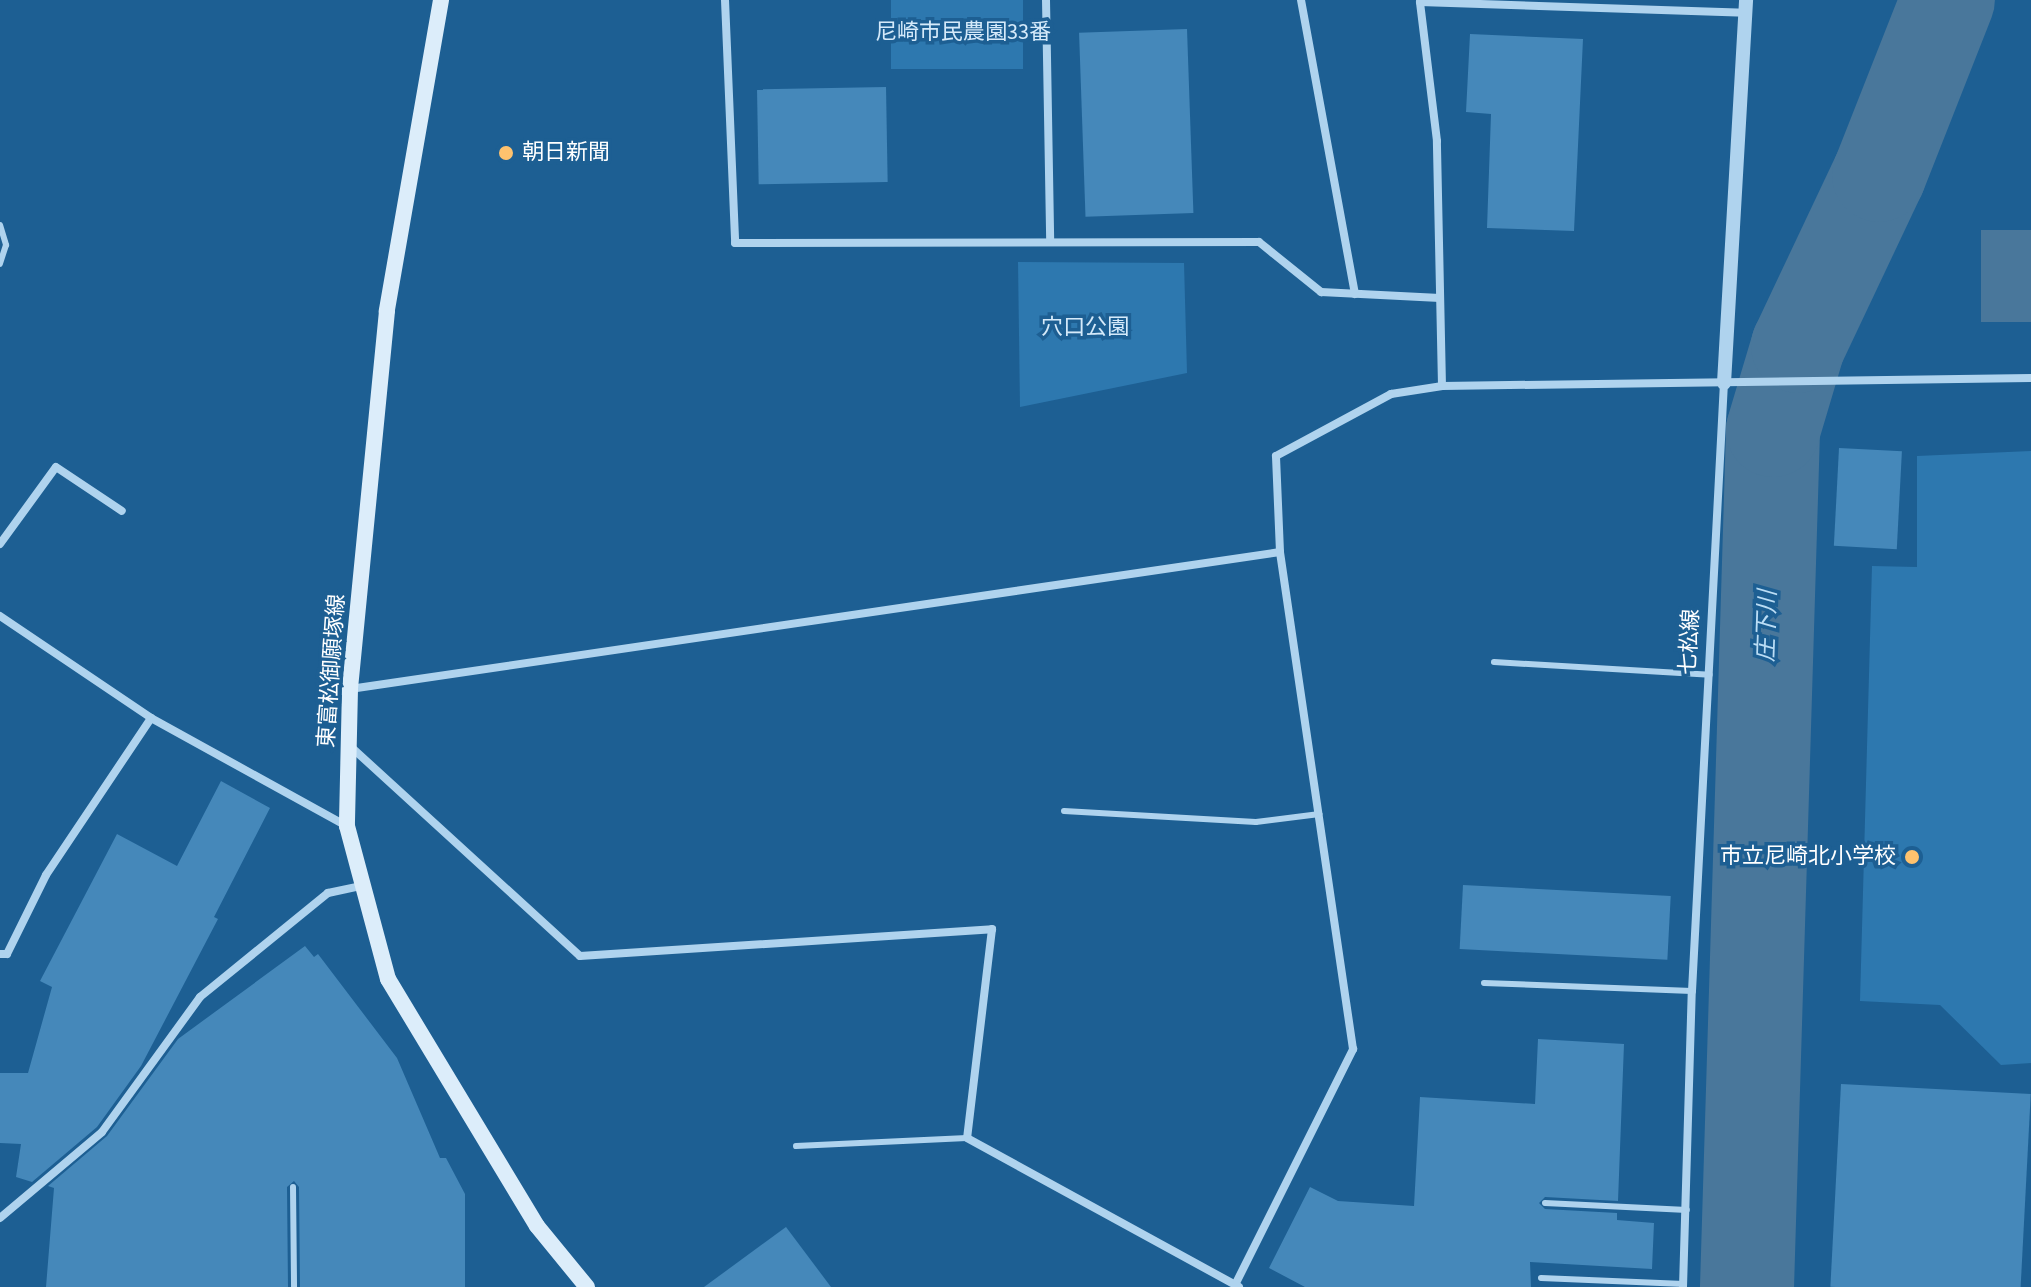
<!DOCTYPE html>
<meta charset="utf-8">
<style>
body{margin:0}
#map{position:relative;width:2031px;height:1287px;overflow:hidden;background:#1d5f93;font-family:"Source Sans 3","Noto Sans JP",sans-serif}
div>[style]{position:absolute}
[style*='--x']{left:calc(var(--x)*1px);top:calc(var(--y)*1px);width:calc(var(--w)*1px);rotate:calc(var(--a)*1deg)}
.green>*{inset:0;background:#2d78af;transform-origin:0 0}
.water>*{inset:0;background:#49779b;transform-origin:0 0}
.river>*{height:94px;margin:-47px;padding:0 47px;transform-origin:47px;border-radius:47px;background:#49779b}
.building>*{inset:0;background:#4588ba;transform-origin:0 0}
.service>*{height:6px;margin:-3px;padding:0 3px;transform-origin:3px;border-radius:3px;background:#afd3ee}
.minor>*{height:8px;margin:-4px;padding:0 4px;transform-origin:4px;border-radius:4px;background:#afd3ee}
.tertiary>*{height:14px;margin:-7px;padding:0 7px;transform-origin:7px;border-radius:7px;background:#afd3ee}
.secondary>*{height:16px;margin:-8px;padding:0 8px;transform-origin:8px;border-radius:8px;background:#dcedfa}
.dots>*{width:22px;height:22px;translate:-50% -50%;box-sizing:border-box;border:4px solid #1d5f93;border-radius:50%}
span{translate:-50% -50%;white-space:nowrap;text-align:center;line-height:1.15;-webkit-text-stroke:7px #1d5f93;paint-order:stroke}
.park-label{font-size:22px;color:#d5eafa}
.poi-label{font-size:22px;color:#fff}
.left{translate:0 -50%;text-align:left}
.right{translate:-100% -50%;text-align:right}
.street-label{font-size:22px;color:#fff}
.water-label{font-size:24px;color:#bbddf5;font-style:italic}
</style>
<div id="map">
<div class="green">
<i style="left:891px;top:0;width:132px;height:69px"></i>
<i style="clip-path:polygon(1018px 262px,1184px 263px,1187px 373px,1020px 407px)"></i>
<i style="clip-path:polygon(2031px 451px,2031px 1063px,2001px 1065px,1940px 1005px,1860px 1001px,1872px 566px,1917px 567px,1917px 456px)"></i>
</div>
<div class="water">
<i style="left:2031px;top:230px;width:92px;height:50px;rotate:90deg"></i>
</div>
<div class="river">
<i style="--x:1747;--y:1287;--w:857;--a:-88.26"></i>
<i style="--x:1773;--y:430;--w:88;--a:-73.4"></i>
<i style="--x:1798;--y:346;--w:189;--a:-64.7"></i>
<i style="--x:1879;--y:175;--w:188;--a:-68.5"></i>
</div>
<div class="building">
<i style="left:1187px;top:29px;width:184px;height:108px;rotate:88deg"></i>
<i style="clip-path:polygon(1470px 34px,1583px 39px,1574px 231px,1487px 228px,1491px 114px,1466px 112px)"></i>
<i style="left:886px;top:87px;width:95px;height:129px;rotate:89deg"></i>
<i style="left:1839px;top:448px;width:63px;height:98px;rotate:3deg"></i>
<i style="clip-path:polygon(221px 781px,270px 808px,214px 917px,218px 919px,141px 1066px,97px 1127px,32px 1182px,16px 1177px,21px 1144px,0 1143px,0 1073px,28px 1073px,52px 987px,40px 981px,117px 834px,177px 866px)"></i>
<i style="left:1463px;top:885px;width:208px;height:64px;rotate:3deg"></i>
<i style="clip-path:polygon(305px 946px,314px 957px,318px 954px,397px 1058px,440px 1158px,446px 1158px,465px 1194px,465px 1287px,300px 1287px,299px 1187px,294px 1181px,287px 1187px,288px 1287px,46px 1287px,54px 1188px,48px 1186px,107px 1136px,178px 1039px)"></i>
<i style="clip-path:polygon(1538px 1039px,1624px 1044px,1618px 1201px,1545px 1197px,1539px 1203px,1545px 1209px,1617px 1213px,1617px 1220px,1654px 1223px,1652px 1269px,1530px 1262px,1531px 1287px,1305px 1287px,1269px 1268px,1310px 1187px,1338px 1201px,1414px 1206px,1420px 1097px,1535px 1104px)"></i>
<i style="left:1841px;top:1084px;width:190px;height:203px;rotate:3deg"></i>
<i style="clip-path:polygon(786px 1227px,831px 1287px,704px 1287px)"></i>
</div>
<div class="service">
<i style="--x:0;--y:225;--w:21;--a:73"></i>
<i style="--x:6;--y:245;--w:20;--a:108"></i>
<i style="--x:1494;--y:662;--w:216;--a:3.4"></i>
<i style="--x:1064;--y:811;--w:192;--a:3.3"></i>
<i style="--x:1256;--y:822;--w:64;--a:-7.2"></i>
<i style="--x:1484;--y:983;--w:208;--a:2.2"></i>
<i style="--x:796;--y:1146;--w:171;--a:-2.7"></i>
<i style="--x:293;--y:1187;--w:100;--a:89.4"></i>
<i style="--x:1545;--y:1203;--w:142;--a:2.8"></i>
<i style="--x:1541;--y:1278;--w:143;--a:2.4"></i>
</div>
<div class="minor">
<i style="--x:725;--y:0;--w:243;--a:87.6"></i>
<i style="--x:735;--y:243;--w:524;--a:-0.11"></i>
<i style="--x:1259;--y:242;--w:80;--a:38.9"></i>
<i style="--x:1321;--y:292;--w:119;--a:2.9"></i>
<i style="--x:1046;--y:0;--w:239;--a:89"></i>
<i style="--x:1301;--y:0;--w:299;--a:79.6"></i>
<i style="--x:1442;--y:386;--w:245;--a:-91.2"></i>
<i style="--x:1437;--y:141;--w:140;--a:-97"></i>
<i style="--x:1420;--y:2;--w:325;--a:1.9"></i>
<i style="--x:0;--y:544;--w:95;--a:-54"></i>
<i style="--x:56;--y:467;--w:79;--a:33.7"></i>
<i style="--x:0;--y:616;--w:182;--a:34"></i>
<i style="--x:151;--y:718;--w:224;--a:28.9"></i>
<i style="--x:350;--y:689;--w:940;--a:-8.38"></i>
<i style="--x:350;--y:746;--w:311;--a:42.4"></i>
<i style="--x:580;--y:956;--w:413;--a:-3.7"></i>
<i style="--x:992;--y:929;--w:210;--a:96.8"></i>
<i style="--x:967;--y:1138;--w:310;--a:28.7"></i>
<i style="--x:0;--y:954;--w:7;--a:0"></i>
<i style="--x:7;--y:954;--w:88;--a:-63.7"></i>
<i style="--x:46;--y:875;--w:189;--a:-56.2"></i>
<i style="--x:0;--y:1218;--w:133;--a:-40.1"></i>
<i style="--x:102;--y:1132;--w:167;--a:-54"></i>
<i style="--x:200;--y:997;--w:165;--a:-39.1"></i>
<i style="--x:328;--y:893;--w:33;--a:-12"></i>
<i style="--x:1235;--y:1285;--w:264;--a:-63.4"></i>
<i style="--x:1353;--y:1049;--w:502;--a:-98.36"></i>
<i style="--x:1280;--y:552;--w:96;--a:-92.4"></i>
<i style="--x:1276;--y:456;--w:131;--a:-28.3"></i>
<i style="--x:1391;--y:394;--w:52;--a:-8.9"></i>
<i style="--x:1442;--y:386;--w:589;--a:-0.78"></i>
<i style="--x:1683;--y:1287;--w:296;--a:-88.3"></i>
<i style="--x:1692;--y:991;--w:609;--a:-86.99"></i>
</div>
<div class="tertiary">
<i style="--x:1724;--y:383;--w:384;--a:-86.7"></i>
</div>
<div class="secondary">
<i style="--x:441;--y:0;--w:316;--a:99.9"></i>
<i style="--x:387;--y:311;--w:380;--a:95.6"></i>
<i style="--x:350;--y:689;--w:137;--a:91.3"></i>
<i style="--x:347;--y:826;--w:158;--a:75"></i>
<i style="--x:388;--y:979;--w:288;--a:58.9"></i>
<i style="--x:537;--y:1226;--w:79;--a:50.7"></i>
</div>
<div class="dots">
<i style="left:506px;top:153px;background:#fec26e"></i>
<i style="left:1912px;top:857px;background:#fec26e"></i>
</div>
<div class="park-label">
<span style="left:963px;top:33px">尼崎市民農園33番</span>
<span style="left:1085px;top:328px">穴口公園</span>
</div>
<div class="poi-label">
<span class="left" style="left:522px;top:153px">朝日新聞</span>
<span class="right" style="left:1896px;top:857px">市立尼崎北小学校</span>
</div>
<div class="street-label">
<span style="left:1690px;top:642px;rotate:-87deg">七松線</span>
<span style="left:332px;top:671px;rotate:-86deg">東富松御願塚線</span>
</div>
<div class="water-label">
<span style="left:1767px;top:626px;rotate:-88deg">庄下川</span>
</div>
</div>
